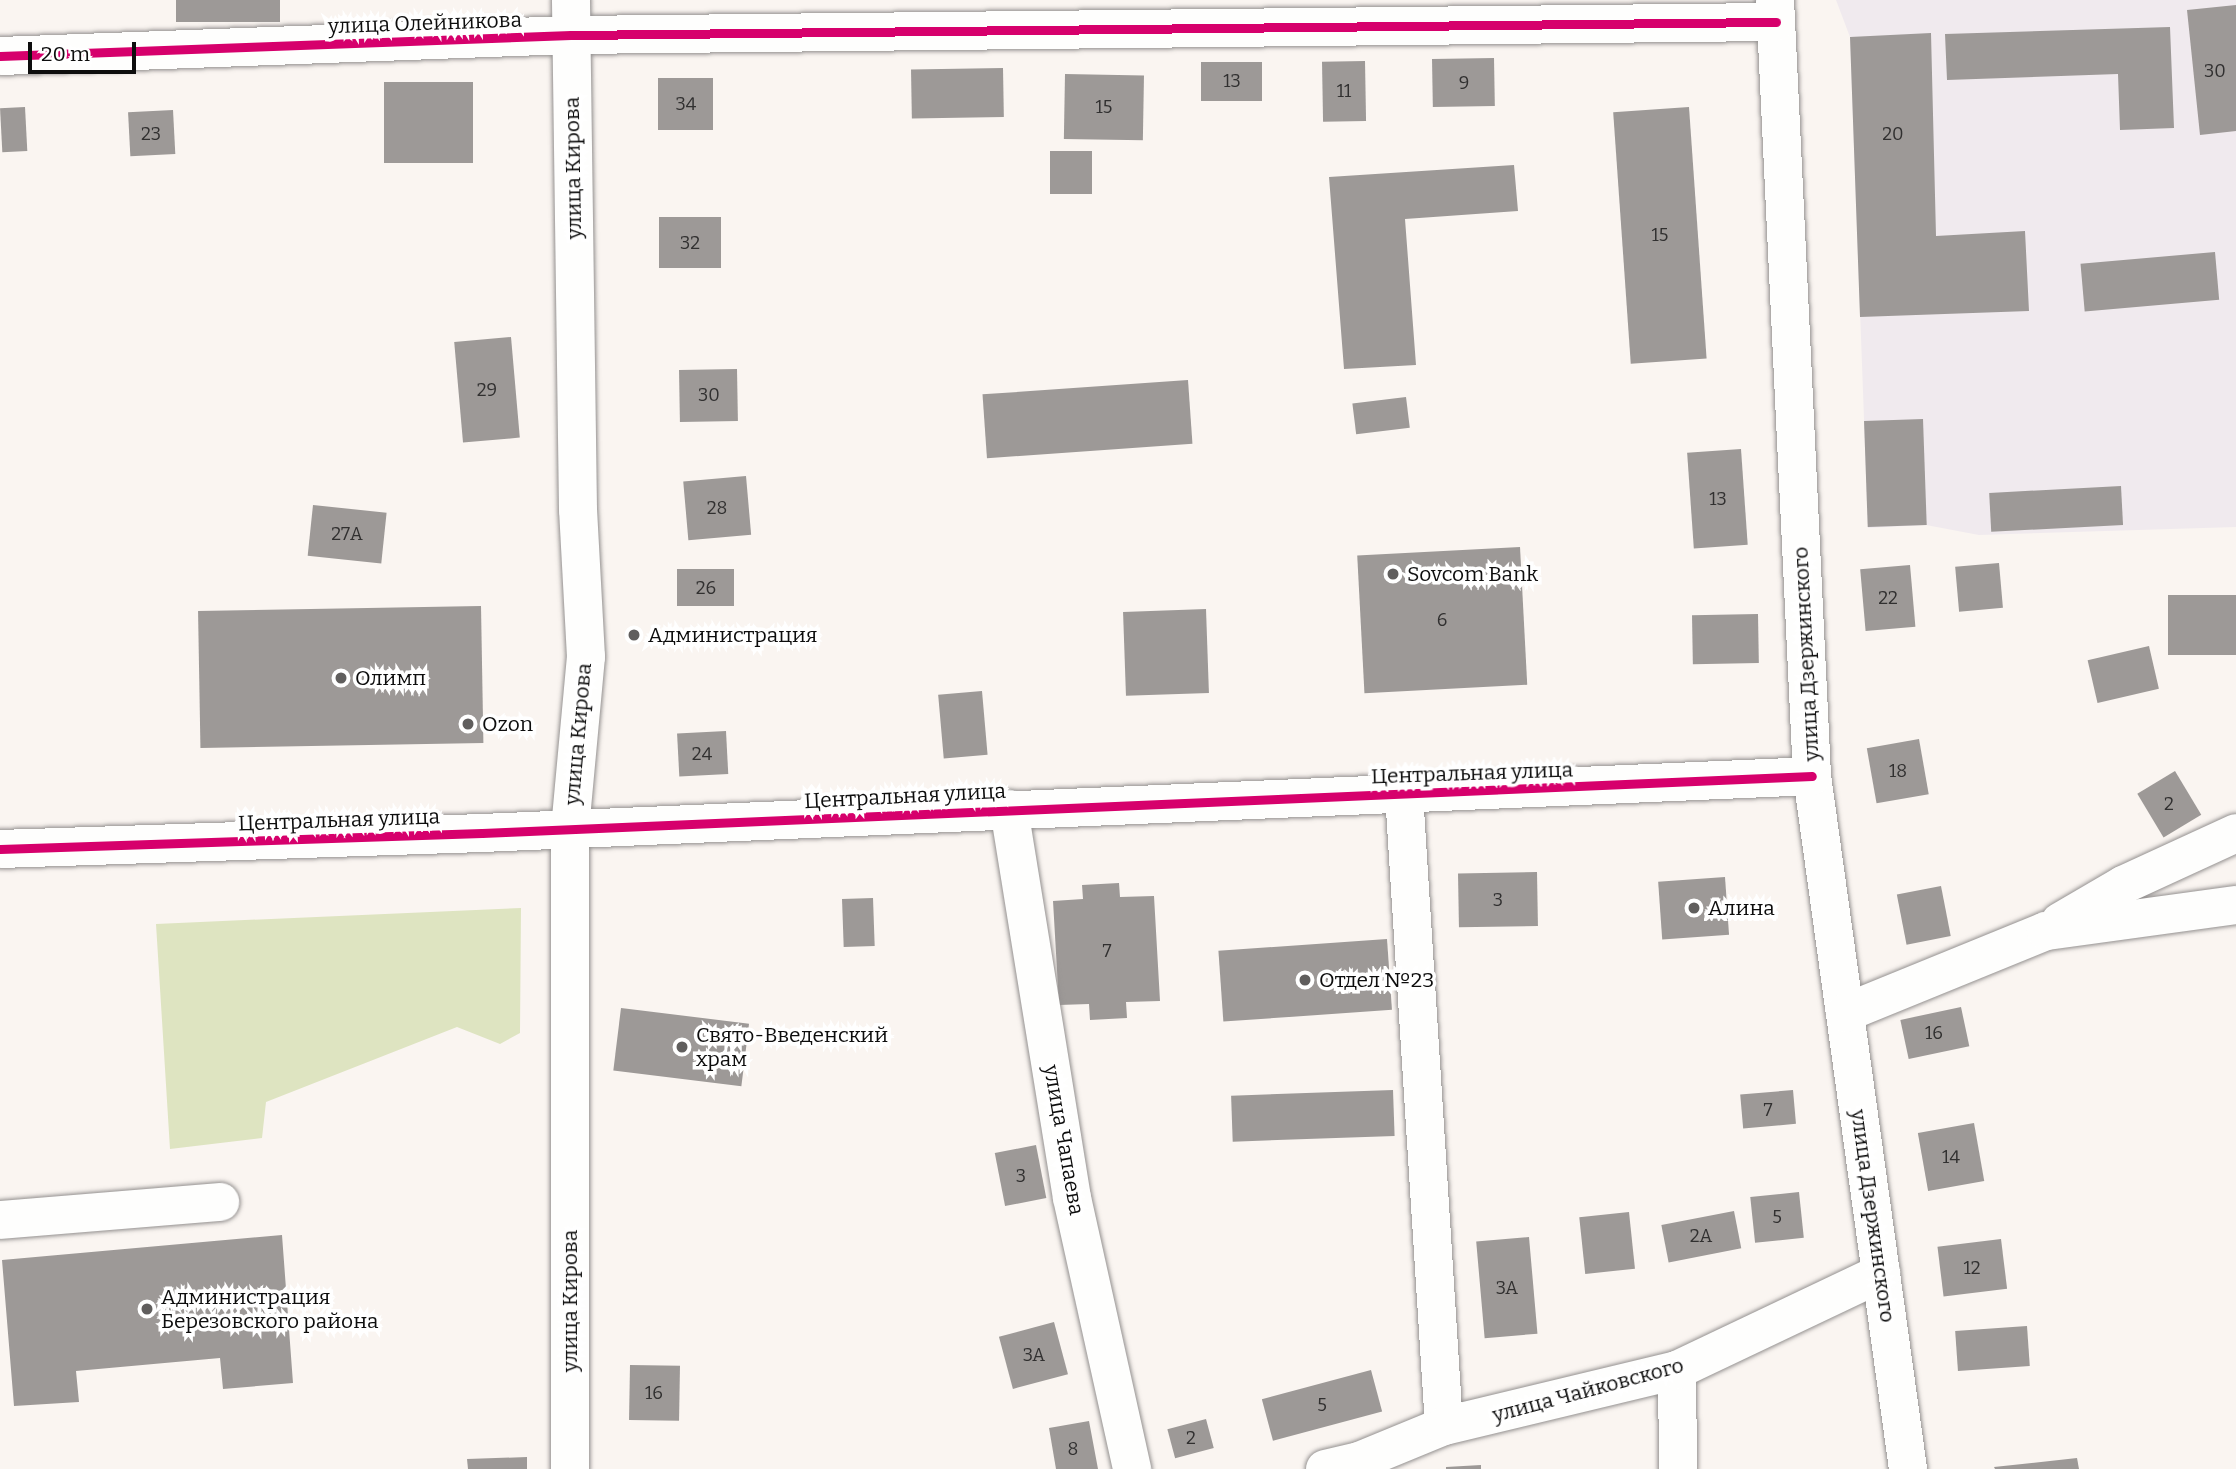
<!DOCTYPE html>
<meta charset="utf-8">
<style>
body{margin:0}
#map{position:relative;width:2236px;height:1469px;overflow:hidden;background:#faf5f1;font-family:Bitter,serif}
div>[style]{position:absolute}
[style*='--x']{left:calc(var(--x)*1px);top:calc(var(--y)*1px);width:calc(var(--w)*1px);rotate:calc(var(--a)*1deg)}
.industrial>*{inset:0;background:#f0eaee}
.forest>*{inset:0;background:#dee4c1}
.building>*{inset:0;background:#9d9997;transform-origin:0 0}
.roads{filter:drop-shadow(0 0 2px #949190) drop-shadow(0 0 2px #949190)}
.minor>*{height:38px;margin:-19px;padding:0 19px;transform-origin:19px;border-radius:19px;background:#fefefd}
.cycleway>*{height:9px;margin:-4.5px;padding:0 4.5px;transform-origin:4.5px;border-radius:4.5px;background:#d6006c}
.dots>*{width:19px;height:19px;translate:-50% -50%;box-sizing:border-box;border:4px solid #fff;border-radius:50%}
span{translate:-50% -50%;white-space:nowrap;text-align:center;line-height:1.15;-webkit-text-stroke:7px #fff;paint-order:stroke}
.number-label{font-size:18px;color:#313030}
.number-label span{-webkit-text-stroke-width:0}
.street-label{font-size:21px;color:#0d0d0d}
.poi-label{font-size:21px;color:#0d0d0d}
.left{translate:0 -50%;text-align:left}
.scale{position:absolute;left:28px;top:42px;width:108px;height:32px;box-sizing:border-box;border:4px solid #0d0d0d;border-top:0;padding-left:9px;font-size:21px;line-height:24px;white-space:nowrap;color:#0d0d0d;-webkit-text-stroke:5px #fff;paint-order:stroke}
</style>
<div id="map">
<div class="industrial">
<i style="clip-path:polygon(1836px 0,2236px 0,2236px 527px,1979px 535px,1926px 525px,1868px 528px,1850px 37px)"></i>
</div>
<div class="forest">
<i style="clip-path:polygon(521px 908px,520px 1033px,500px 1044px,457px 1027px,266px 1102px,262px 1138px,170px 1149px,156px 924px)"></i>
</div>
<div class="building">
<i style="left:176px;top:0;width:104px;height:22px"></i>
<i style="clip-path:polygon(2236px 5px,2236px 131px,2200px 135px,2187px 10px)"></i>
<i style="clip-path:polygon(2170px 27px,2174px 128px,2120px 130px,2118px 74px,1947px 80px,1945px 34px)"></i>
<i style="clip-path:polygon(1931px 33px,1936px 236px,2025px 231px,2029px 311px,1860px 317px,1850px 37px)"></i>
<i style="left:1494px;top:58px;width:48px;height:62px;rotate:89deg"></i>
<i style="left:1365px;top:61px;width:60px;height:43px;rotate:89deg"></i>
<i style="left:1201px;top:62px;width:61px;height:39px"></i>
<i style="left:1003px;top:68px;width:49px;height:92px;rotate:89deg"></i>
<i style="left:1065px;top:74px;width:79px;height:65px;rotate:1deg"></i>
<i style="left:658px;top:78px;width:55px;height:52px"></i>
<i style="left:384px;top:82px;width:89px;height:81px"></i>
<i style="left:25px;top:107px;width:44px;height:25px;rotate:87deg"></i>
<i style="left:1689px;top:107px;width:252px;height:76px;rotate:86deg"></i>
<i style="left:173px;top:110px;width:44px;height:45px;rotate:87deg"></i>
<i style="left:1092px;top:151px;width:43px;height:42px;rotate:90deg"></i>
<i style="clip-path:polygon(1514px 165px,1518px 211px,1405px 219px,1416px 365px,1344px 369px,1329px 177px)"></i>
<i style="left:659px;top:217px;width:62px;height:51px"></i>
<i style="left:2215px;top:252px;width:48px;height:135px;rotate:85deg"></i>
<i style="left:511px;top:337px;width:101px;height:57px;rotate:85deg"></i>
<i style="left:737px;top:369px;width:52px;height:58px;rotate:89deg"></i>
<i style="left:1188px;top:380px;width:64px;height:206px;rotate:86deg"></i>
<i style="left:1406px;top:397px;width:31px;height:54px;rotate:83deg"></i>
<i style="left:1923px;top:419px;width:106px;height:59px;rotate:88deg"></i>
<i style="left:1741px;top:449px;width:96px;height:54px;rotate:86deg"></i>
<i style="left:746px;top:476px;width:59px;height:63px;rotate:85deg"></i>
<i style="left:2121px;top:486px;width:39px;height:132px;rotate:87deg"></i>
<i style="left:313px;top:505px;width:74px;height:51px;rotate:6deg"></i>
<i style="left:1520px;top:547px;width:138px;height:163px;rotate:87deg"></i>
<i style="left:1999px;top:563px;width:45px;height:44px;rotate:85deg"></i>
<i style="left:1910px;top:565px;width:62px;height:50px;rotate:85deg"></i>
<i style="left:734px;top:569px;width:37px;height:57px;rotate:90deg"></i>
<i style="left:2236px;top:595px;width:60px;height:68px;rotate:90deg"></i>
<i style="left:481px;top:606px;width:137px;height:283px;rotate:89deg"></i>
<i style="left:1206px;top:609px;width:84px;height:83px;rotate:88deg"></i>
<i style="left:1758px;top:614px;width:49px;height:66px;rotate:89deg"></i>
<i style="left:2149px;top:646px;width:44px;height:63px;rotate:77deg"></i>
<i style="left:982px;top:691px;width:64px;height:44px;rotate:85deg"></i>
<i style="left:726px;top:731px;width:43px;height:49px;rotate:87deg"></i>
<i style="left:1919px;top:739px;width:56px;height:53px;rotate:80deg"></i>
<i style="left:2175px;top:771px;width:51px;height:44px;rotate:59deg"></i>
<i style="left:1537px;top:872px;width:54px;height:79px;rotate:89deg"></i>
<i style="left:1725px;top:877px;width:58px;height:67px;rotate:86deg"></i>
<i style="clip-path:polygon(1119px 883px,1120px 897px,1154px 896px,1160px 1001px,1126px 1002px,1127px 1018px,1090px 1020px,1089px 1004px,1059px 1005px,1053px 901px,1083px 899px,1082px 885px)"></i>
<i style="left:1941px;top:886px;width:51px;height:45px;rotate:79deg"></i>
<i style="left:873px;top:898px;width:48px;height:31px;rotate:88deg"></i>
<i style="left:1387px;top:939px;width:71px;height:169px;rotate:86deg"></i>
<i style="left:1961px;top:1007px;width:40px;height:62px;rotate:78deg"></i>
<i style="left:621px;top:1008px;width:129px;height:63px;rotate:7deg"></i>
<i style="left:1393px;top:1090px;width:46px;height:162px;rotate:88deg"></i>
<i style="left:1793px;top:1090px;width:34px;height:53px;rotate:85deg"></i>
<i style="left:1974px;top:1123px;width:59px;height:57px;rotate:80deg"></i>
<i style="left:1036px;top:1145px;width:54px;height:42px;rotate:79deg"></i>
<i style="left:1799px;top:1192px;width:46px;height:49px;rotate:84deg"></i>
<i style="left:1734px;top:1211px;width:38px;height:74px;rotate:79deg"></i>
<i style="left:1629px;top:1212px;width:57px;height:50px;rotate:84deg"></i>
<i style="clip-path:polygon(282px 1235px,293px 1383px,223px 1389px,220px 1358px,76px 1371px,79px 1402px,14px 1406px,2px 1260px)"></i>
<i style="left:1529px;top:1237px;width:97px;height:53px;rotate:85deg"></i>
<i style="left:2001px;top:1239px;width:50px;height:64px;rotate:83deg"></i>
<i style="left:1054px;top:1322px;width:54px;height:57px;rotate:75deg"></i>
<i style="left:2027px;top:1326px;width:40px;height:72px;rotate:86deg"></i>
<i style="left:630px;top:1365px;width:50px;height:55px;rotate:1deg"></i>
<i style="left:1371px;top:1370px;width:43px;height:113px;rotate:75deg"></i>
<i style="left:1206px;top:1419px;width:30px;height:40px;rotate:75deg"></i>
<i style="clip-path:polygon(1089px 1421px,1098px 1469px,1056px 1469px,1049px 1428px)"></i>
<i style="clip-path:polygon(527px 1457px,527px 1469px,468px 1469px,467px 1459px)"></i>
<i style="clip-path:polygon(2077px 1458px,2079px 1469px,1995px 1469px,1994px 1467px)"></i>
<i style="clip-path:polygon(1481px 1465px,1481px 1469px,1446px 1469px,1446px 1467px)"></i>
</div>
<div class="roads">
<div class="minor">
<i style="--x:1775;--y:0;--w:777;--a:87.27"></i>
<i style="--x:1812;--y:776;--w:700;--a:82.11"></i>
<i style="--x:0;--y:56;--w:571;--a:-2.11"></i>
<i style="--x:571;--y:35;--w:1205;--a:-0.62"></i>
<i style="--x:1404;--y:794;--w:633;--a:86.38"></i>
<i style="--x:1009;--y:809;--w:394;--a:80.8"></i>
<i style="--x:1072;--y:1198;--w:278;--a:77.5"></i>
<i style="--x:0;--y:849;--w:482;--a:-1.9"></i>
<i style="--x:482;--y:833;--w:1331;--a:-2.45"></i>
<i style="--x:2060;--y:922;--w:73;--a:-30.4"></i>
<i style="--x:2123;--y:885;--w:124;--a:-24.7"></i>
<i style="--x:1845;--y:1013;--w:217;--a:-22.2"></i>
<i style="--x:2046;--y:931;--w:192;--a:-7.8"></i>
<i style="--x:0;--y:1220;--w:221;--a:-4.7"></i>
<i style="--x:1677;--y:1370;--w:99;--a:89.4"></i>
<i style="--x:570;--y:1469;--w:640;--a:-90"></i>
<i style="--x:570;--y:829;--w:173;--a:-84.7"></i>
<i style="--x:586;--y:657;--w:147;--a:-93.1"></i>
<i style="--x:578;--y:510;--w:510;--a:-90.79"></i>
<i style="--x:1325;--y:1469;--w:35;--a:-13"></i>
<i style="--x:1359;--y:1461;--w:92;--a:-22.4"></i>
<i style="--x:1444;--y:1426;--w:240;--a:-13.5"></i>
<i style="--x:1677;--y:1370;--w:226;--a:-25.4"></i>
</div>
</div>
<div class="cycleway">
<i style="--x:0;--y:56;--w:571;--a:-2.11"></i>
<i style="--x:571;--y:35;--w:1205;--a:-0.62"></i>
<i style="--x:0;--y:849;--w:482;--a:-1.9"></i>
<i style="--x:482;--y:833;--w:1331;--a:-2.45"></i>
</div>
<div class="dots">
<i style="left:1393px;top:574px;background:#605e5d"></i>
<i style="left:634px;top:635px;background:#605e5d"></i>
<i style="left:341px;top:678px;background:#605e5d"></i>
<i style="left:468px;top:724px;background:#605e5d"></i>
<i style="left:1694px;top:908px;background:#605e5d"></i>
<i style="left:1305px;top:980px;background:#605e5d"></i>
<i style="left:682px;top:1047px;background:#605e5d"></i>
<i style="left:147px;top:1309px;background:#605e5d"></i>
</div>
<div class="number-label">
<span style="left:2215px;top:71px">30</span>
<span style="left:1232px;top:81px">13</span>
<span style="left:1464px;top:83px">9</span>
<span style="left:1344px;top:91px">11</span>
<span style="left:686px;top:104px">34</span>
<span style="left:1104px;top:107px">15</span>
<span style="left:151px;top:134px">23</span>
<span style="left:1893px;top:134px">20</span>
<span style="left:1660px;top:235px">15</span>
<span style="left:690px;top:243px">32</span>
<span style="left:487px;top:390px">29</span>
<span style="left:709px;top:395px">30</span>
<span style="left:1718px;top:499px">13</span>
<span style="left:717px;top:508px">28</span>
<span style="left:347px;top:534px">27А</span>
<span style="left:706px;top:588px">26</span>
<span style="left:1888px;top:598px">22</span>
<span style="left:1442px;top:620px">6</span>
<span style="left:702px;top:754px">24</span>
<span style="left:1898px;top:771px">18</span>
<span style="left:2169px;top:804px">2</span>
<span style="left:1498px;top:900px">3</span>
<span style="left:1107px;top:951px">7</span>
<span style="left:1934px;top:1033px">16</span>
<span style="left:1768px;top:1110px">7</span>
<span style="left:1951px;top:1157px">14</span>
<span style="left:1021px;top:1176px">3</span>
<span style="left:1777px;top:1217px">5</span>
<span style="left:1701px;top:1236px">2А</span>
<span style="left:1972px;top:1268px">12</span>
<span style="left:1507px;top:1288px">3А</span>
<span style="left:1034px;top:1355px">3А</span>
<span style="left:654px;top:1393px">16</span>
<span style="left:1322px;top:1405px">5</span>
<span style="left:1191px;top:1438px">2</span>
<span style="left:1073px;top:1449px">8</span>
</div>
<div class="street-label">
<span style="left:425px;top:23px;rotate:-2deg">улица Олейникова</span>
<span style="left:573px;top:168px;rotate:-91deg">улица Кирова</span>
<span style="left:1806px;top:654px;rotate:-93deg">улица Дзержинского</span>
<span style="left:578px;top:734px;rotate:-85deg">улица Кирова</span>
<span style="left:1472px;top:773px;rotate:-2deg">Центральная улица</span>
<span style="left:905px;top:796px;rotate:-3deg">Центральная улица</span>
<span style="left:339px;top:820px;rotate:-2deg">Центральная улица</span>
<span style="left:1064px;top:1140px;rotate:80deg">улица Чапаева</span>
<span style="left:1873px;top:1216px;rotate:82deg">улица Дзержинского</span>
<span style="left:570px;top:1301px;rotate:-90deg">улица Кирова</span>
<span style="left:1588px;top:1390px;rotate:-15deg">улица Чайковского</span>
</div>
<div class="poi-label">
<span class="left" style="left:1407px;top:574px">Sovcom Bank</span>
<span class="left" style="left:648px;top:635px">Администрация</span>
<span class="left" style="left:355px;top:678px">Олимп</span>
<span class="left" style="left:482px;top:724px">Ozon</span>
<span class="left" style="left:1708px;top:908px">Алина</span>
<span class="left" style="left:1319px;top:980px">Отдел №23</span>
<span class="left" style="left:696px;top:1047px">Свято-Введенский<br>храм</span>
<span class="left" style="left:161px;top:1309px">Администрация<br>Березовского района</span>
</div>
<div class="scale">20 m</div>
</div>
